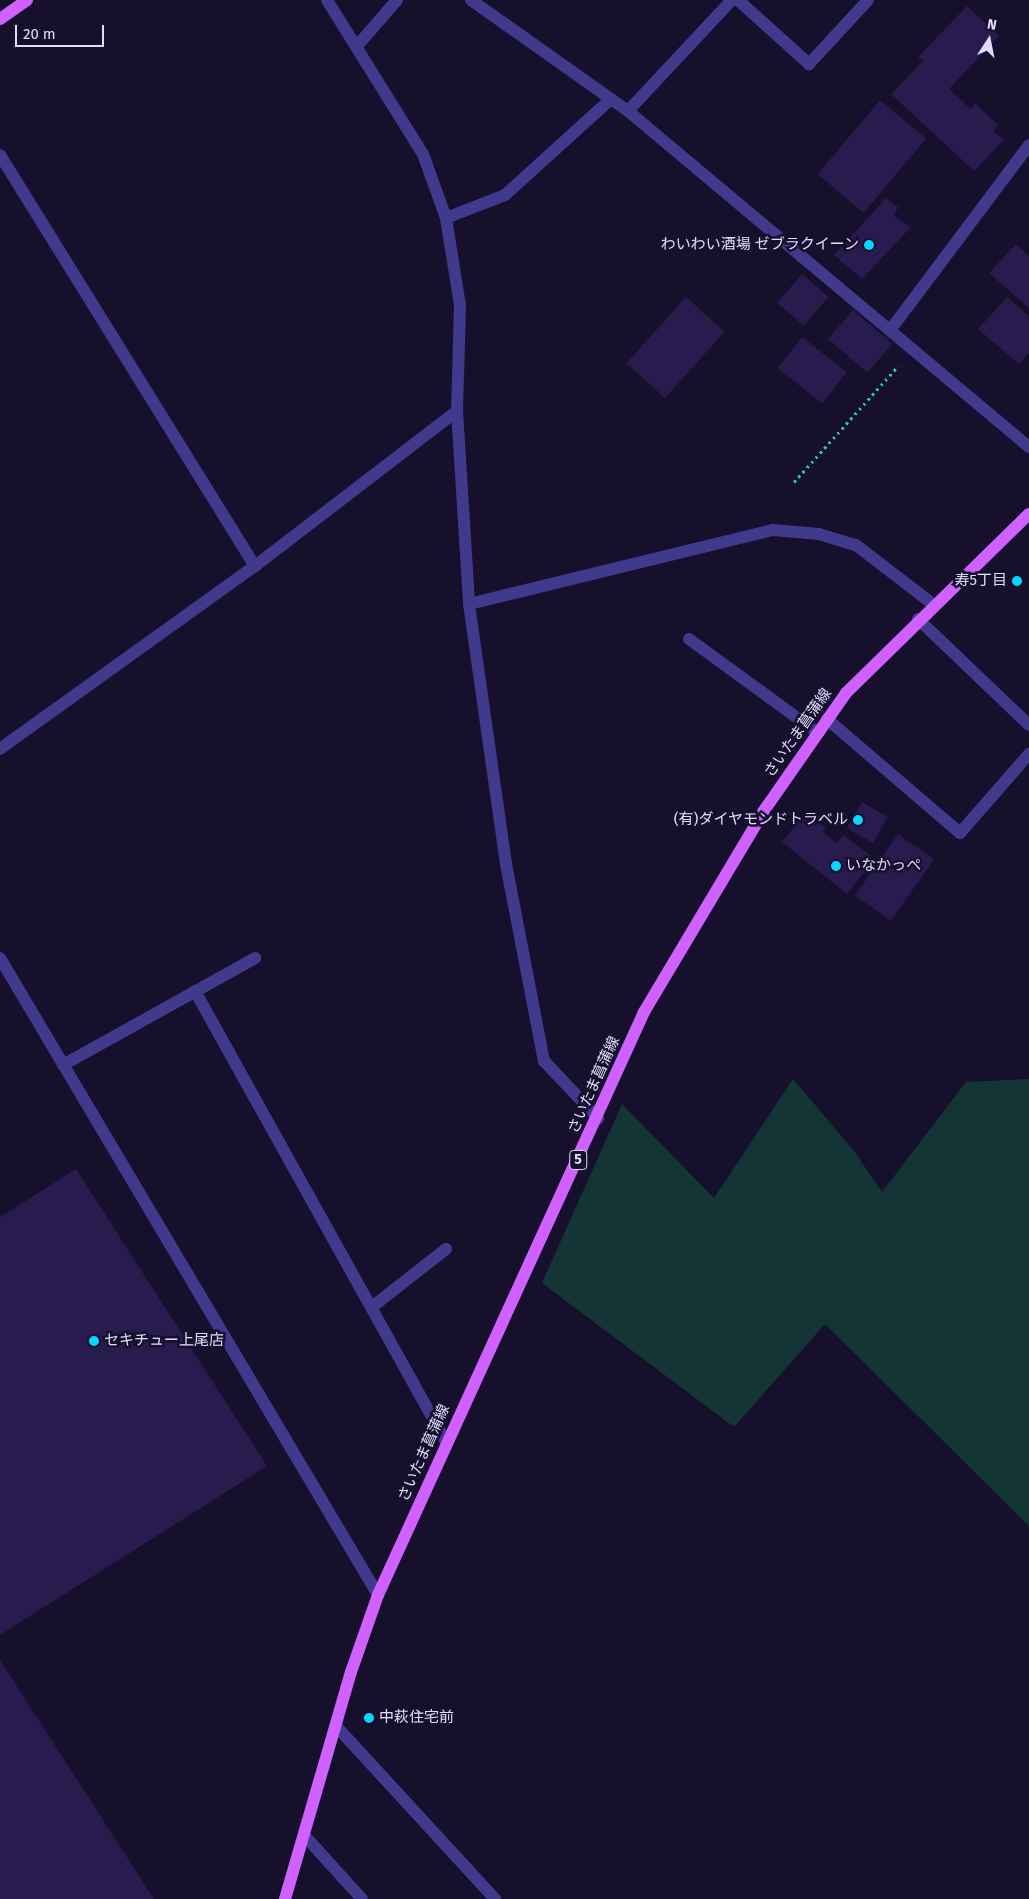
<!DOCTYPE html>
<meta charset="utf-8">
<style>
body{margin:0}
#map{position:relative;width:1029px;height:1899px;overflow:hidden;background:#16102c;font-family:"Fira Sans","Noto Sans JP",sans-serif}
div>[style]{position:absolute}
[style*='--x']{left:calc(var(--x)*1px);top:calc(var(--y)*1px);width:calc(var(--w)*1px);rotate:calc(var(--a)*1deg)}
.green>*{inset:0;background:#133536}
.building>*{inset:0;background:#281b4d;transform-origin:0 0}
.path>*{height:3px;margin-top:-1.5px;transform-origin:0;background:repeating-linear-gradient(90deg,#2bc2c2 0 2.5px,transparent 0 6.5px)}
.minor>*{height:12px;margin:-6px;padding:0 6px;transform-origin:6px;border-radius:6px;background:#41398c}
.major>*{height:12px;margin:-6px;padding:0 6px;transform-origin:6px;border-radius:6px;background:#ce61ff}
.dots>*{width:14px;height:14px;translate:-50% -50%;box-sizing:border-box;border:2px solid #16102c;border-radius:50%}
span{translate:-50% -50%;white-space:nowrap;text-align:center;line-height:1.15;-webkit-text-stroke:5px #16102c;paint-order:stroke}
.shield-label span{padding:1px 4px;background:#16102c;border:1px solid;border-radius:4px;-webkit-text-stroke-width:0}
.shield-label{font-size:14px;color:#e1daff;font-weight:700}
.poi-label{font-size:15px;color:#e1daff}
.right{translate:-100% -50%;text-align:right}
.left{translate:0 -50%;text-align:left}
.street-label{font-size:15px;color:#e1daff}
.north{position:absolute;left:964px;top:15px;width:50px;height:50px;-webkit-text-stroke:4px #16102c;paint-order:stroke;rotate:11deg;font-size:14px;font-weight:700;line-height:20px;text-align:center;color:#e1daff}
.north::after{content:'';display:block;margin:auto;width:18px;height:22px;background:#e1daff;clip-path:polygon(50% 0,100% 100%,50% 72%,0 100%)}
.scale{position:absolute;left:15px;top:25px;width:89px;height:22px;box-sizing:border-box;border:2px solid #e1daff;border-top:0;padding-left:6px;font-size:15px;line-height:18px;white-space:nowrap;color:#e1daff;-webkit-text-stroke:4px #16102c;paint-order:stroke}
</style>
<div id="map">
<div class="green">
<i style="clip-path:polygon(793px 1079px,854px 1151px,882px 1192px,966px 1082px,1029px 1079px,1029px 1526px,825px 1324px,734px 1427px,542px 1283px,622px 1104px,714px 1198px)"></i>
</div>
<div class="building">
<i style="clip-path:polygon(967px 6px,999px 36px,949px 89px,971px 109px,975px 103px,998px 125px,993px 131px,1004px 140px,974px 171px,891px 94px,923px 61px,918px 57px)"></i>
<i style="left:880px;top:100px;width:60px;height:97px;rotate:40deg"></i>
<i style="clip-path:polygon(886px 198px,898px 207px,894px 216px,911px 227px,862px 279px,834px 255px)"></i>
<i style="clip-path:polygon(1016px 244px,1029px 256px,1029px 308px,989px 273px)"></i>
<i style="left:802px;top:274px;width:35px;height:38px;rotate:41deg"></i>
<i style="left:686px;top:297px;width:52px;height:89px;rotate:42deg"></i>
<i style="clip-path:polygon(1007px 297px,1029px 316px,1029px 353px,1019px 364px,978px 329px)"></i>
<i style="left:853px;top:310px;width:52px;height:38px;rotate:41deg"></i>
<i style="left:802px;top:337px;width:57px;height:40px;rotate:38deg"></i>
<i style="left:862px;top:802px;width:30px;height:30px;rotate:30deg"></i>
<i style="clip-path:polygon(803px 816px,815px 826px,819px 822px,826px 828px,823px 832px,837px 843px,844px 835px,871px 856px,863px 865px,868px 868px,847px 894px,782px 842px)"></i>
<i style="left:898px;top:834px;width:44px;height:75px;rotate:35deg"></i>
<i style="clip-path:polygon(76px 1169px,267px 1466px,0 1635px,0 1217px)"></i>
<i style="clip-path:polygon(0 1660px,154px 1899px,0 1899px)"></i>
</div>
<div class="path">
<i style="--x:794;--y:482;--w:156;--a:-48.1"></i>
</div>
<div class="minor">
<i style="--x:327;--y:0;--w:181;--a:58.1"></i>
<i style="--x:423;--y:154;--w:68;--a:70.2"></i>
<i style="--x:446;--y:218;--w:88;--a:80.9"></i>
<i style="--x:460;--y:305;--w:106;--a:91.6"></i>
<i style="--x:457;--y:411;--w:193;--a:86.4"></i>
<i style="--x:469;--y:604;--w:263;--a:81.9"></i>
<i style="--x:506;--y:864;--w:201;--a:79.1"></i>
<i style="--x:544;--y:1061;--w:79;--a:46.5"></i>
<i style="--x:471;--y:0;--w:192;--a:35.3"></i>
<i style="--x:628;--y:111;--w:523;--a:39.96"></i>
<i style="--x:738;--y:0;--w:96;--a:42"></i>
<i style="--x:809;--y:64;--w:87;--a:-47.3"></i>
<i style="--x:357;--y:46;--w:61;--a:-49"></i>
<i style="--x:628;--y:111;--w:152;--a:-46.9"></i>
<i style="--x:0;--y:155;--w:484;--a:58.2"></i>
<i style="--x:446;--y:218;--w:63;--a:-21.3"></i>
<i style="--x:505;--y:195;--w:143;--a:-42.2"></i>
<i style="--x:891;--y:329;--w:230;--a:-53.1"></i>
<i style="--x:469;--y:604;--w:313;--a:-13.7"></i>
<i style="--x:773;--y:530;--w:46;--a:5"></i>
<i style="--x:819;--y:534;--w:39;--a:17"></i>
<i style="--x:856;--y:545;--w:98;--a:37.6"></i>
<i style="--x:918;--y:619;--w:153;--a:43.7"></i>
<i style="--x:689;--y:639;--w:160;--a:36.1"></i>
<i style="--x:827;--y:719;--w:175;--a:40.6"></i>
<i style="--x:960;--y:833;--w:105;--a:-48.9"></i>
<i style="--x:0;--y:749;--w:314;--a:-35.7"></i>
<i style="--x:255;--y:566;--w:255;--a:-37.5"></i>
<i style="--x:0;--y:958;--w:741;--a:59.31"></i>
<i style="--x:195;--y:991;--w:516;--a:60.9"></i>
<i style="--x:63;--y:1065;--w:220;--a:-29.1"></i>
<i style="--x:372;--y:1307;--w:94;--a:-38.1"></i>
<i style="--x:336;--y:1726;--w:235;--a:47.4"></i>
<i style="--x:304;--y:1835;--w:86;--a:47.8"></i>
</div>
<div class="major">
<i style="--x:0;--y:19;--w:33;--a:-35"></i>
<i style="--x:285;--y:1899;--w:236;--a:-73.8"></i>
<i style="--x:351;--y:1672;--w:82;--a:-70.7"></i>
<i style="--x:378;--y:1595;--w:641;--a:-65.47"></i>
<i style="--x:644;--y:1012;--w:233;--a:-59.2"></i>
<i style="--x:763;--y:812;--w:145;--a:-55.1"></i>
<i style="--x:846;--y:693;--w:256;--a:-44.4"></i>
</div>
<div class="dots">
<i style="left:869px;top:245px;background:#06d7ff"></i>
<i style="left:1017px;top:581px;background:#06d7ff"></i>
<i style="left:858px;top:820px;background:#06d7ff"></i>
<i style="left:836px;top:866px;background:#06d7ff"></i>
<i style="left:94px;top:1341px;background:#06d7ff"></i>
<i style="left:369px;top:1718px;background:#06d7ff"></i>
</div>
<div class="shield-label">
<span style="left:578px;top:1160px">5</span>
</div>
<div class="poi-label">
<span class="right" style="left:859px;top:245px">わいわい酒場 ゼブラクイーン</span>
<span class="right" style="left:1007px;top:581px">寿5丁目</span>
<span class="right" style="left:848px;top:820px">(有)ダイヤモンドトラベル</span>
<span class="left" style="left:846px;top:866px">いなかっぺ</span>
<span class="left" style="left:104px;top:1341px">セキチュー上尾店</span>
<span class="left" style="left:379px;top:1718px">中萩住宅前</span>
</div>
<div class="street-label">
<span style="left:798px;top:733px;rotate:-55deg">さいたま菖蒲線</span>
<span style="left:594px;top:1085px;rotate:-66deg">さいたま菖蒲線</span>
<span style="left:424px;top:1453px;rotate:-66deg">さいたま菖蒲線</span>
</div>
<div class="north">N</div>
<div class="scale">20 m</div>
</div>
